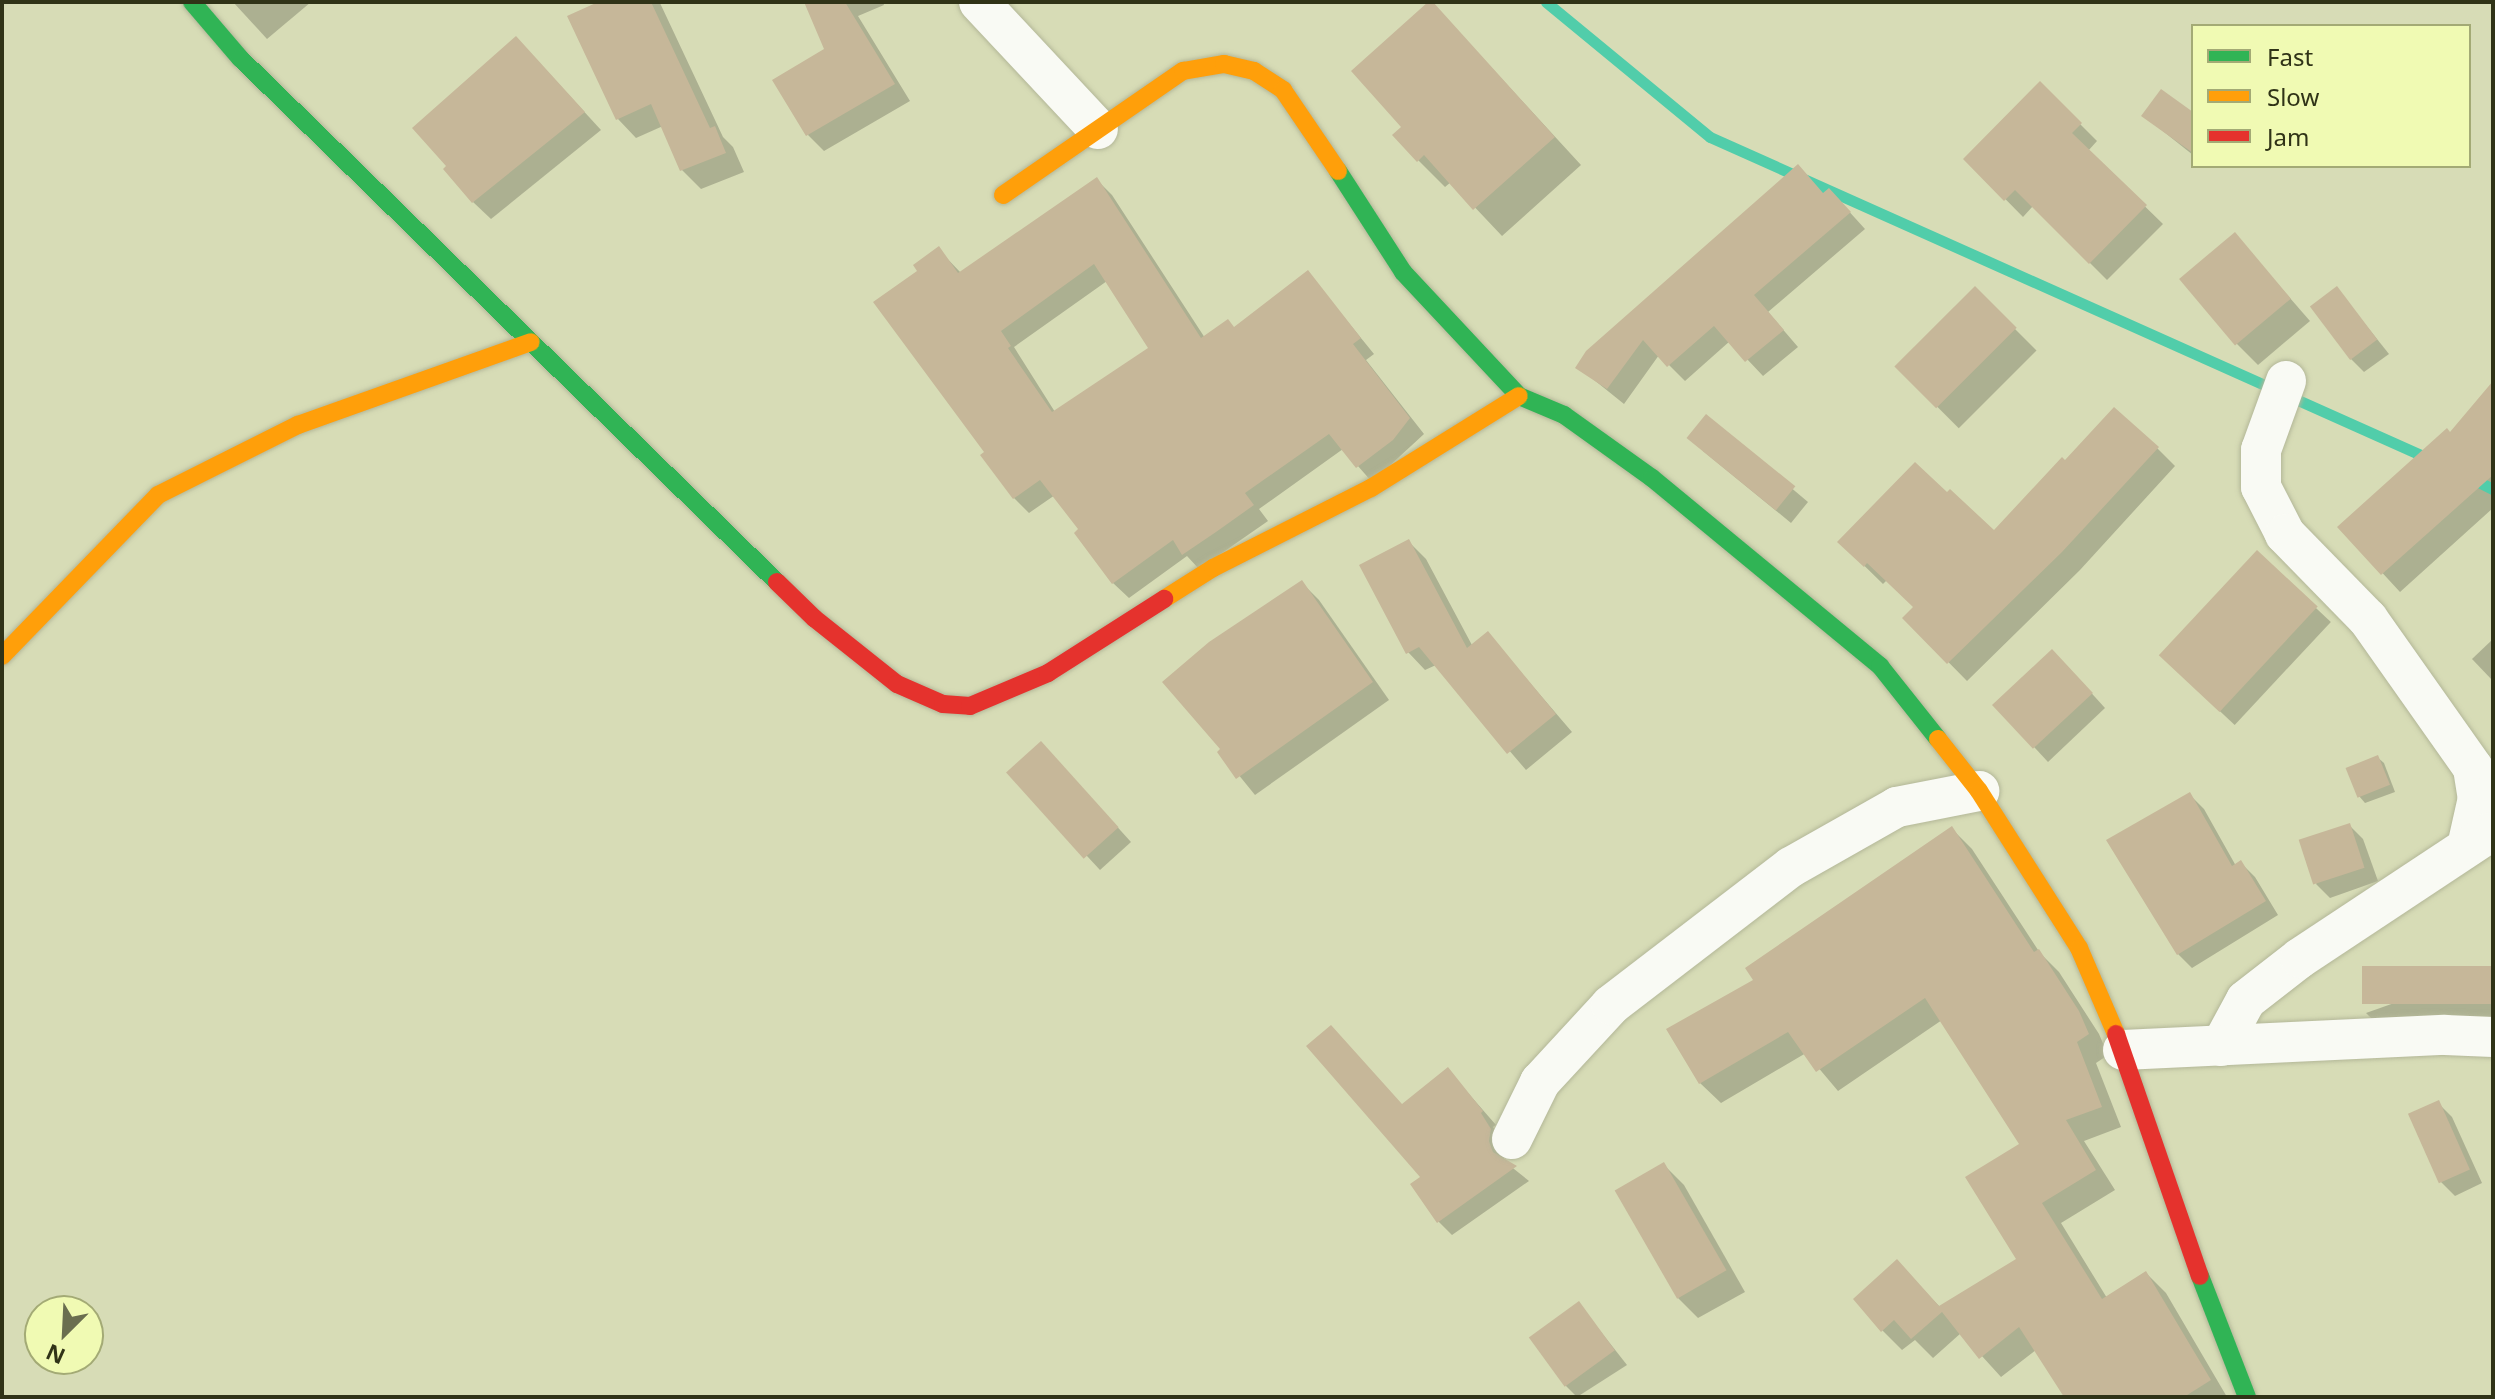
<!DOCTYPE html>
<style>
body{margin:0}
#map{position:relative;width:2495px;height:1399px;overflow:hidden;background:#d7dcb6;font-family:"Noto Sans",sans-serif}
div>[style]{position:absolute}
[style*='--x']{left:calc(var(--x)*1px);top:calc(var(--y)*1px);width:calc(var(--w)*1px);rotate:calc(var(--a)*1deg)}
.shadow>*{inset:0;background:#0003;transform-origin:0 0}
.stream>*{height:11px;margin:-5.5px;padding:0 5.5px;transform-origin:5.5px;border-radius:5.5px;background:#51cdaa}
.building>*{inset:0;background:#c6b799;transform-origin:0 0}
.roads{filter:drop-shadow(0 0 2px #b3b798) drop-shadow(0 0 2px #b3b798)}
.street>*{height:40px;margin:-20px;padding:0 20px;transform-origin:20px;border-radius:20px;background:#f9faf4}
.fast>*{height:18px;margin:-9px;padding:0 9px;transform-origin:9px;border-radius:9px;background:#30b455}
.slow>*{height:18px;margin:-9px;padding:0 9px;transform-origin:9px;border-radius:9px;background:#ff9f0a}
.jam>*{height:18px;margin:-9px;padding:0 9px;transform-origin:9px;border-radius:9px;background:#e5322d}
span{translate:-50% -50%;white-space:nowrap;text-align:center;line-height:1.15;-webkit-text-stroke:8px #f0fab3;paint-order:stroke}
.frame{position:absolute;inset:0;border:4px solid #303317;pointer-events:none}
.legend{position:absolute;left:2191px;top:24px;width:280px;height:144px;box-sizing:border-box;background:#f0fab3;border:2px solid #a3aa75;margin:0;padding:10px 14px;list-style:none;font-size:24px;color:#303317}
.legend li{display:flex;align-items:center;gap:16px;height:40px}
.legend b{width:40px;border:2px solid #a3aa75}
.north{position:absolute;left:24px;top:1295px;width:80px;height:80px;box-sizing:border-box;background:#f0fab3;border:2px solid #a3aa75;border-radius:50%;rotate:204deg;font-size:22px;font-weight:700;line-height:32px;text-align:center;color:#303317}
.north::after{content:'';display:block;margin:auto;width:28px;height:36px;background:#6a6e4f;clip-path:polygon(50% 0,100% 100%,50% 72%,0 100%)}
</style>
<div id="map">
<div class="shadow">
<i style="clip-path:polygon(233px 2px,311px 2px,267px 39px)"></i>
<i style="clip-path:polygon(603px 2px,660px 3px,723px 137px,733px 147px,744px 172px,701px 189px,682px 170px,663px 126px,636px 138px,618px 119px,570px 17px)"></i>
<i style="clip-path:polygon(806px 2px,883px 2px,884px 5px,858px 16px,910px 101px,824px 151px,808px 135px,826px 50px)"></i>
<i style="clip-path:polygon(1431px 2px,1581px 165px,1502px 236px,1451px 182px,1445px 187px,1418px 160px,1404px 127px)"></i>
<i style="clip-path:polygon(533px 56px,601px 130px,491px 219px,473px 202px)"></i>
<i style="clip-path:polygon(2040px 84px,2097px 141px,2088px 151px,2163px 224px,2107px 280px,2033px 206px,2023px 217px,1966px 159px)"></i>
<i style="clip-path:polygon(2193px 115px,2193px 155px,2144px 116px)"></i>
<i style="clip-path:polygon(evenodd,1097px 180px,1112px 195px,1205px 338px,1235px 329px,1308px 273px,1374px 354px,1366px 360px,1424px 434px,1372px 482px,1343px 449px,1259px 509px,1268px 521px,1199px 569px,1187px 556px,1129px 598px,1113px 583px,1081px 529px,1055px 495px,1029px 513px,1014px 498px,986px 453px,920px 271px,938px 249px,961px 273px,1097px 180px,1107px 281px,1151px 348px,1055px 412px,1014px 347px,1107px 281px)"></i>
<i style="clip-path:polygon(1824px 195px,1845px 207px,1865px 229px,1768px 312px,1798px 347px,1763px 376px,1730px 341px,1685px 381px,1659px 355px,1624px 404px,1578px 367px)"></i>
<i style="clip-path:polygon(2235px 235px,2310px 321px,2258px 365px,2237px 344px)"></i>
<i style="left:1975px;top:289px;width:87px;height:110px;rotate:45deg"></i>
<i style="clip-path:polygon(2337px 289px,2389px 354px,2364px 372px,2351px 359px)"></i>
<i style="clip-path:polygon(2493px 384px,2493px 508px,2400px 592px,2340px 527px,2450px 435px)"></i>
<i style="clip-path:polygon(1706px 416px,1808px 502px,1791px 523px,1703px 451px)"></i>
<i style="clip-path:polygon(2157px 448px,2175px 466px,2080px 570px,1967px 681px,1905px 618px,1915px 608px,1887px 580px,1883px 584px,1840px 542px,1994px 533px,2066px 462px)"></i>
<i style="clip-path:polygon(1409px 542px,1426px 559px,1473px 647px,1488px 634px,1572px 732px,1526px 770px,1436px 665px,1425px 670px,1408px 652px)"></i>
<i style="left:2257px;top:553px;width:101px;height:141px;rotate:43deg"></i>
<i style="clip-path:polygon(1302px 583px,1319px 600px,1389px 700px,1255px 795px,1220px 752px)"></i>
<i style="clip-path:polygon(2493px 639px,2493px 681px,2472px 659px)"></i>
<i style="clip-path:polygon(2066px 665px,2105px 708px,2048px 762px,1995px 705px)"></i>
<i style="clip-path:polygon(1054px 757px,1131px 842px,1100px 870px,1009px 772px)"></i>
<i style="clip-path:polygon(2377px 757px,2384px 763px,2395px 792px,2365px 803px,2359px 796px)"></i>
<i style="clip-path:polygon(2190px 795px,2204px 809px,2236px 866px,2241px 863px,2255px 877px,2278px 915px,2192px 968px,2178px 954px)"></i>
<i style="clip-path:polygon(2349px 825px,2363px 839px,2378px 881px,2330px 898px,2316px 884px)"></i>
<i style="clip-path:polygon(1952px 829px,1972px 849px,2040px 953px,2059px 972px,2099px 1034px,2108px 1055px,2096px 1063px,2121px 1127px,2084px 1141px,2115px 1190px,2061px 1223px,2107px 1298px,2146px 1273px,2166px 1293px,2227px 1397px,2066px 1397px,2036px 1350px,2001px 1377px,1961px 1333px,1933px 1358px,1915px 1340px,1902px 1350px,1882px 1330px,1897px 1262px,1940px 1307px,2019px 1260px,2022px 1145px,1942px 1020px,1838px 1091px,1806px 1053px,1721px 1103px,1700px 1083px,1755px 980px)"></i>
<i style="clip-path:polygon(2493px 968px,2493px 1018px,2380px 1027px,2366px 1013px)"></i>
<i style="clip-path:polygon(1448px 1070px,1496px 1125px,1493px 1127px,1504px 1144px,1504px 1161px,1529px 1181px,1452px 1235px,1438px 1221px,1403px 1106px)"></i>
<i style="clip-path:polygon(2438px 1103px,2452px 1117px,2482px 1183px,2455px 1196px,2441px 1182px,2411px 1115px)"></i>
<i style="clip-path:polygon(1663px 1164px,1684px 1185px,1745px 1292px,1698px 1318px,1677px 1297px)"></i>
<i style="clip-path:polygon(1579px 1304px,1627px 1365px,1577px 1397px,1565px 1385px)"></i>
</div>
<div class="stream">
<i style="--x:1546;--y:2;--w:212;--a:39.5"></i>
<i style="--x:1710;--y:137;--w:791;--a:24.1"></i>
<i style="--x:2469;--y:477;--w:27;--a:27"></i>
</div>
<div class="building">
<i style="clip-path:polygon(598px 2px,651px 2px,710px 128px,715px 126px,726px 153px,680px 171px,651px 104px,616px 120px,567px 16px)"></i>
<i style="clip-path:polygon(804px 2px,845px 2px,895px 84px,806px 136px,772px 80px,824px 49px)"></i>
<i style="clip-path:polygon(1428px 2px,1433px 2px,1555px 137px,1473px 210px,1424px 155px,1417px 162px,1392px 135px,1401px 127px,1351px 71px)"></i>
<i style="clip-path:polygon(516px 36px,585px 112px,472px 203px,443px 169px,446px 166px,412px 128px)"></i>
<i style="clip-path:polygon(2040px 81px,2082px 123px,2072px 133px,2147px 205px,2089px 264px,2015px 190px,2004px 201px,1963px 159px)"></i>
<i style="clip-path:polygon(2161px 89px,2193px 112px,2193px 153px,2141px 116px)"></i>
<i style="clip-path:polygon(1798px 164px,1823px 193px,1829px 188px,1851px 212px,1754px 295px,1784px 330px,1745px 362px,1714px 326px,1667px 367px,1643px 340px,1607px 389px,1575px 368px,1586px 351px)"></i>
<i style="clip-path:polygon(evenodd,1097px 177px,1201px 338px,1228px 319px,1234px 327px,1308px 270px,1361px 338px,1353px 344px,1410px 418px,1393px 440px,1356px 468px,1329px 434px,1245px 493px,1254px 505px,1216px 532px,1182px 555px,1173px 540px,1112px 584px,1074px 533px,1078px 529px,1040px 480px,1013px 499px,980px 455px,984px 452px,873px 302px,917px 271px,913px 265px,939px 246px,958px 273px,1097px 177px,1094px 264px,1148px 348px,1052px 412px,1008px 348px,1011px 346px,1001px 331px,1094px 264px)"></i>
<i style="left:2235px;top:232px;width:87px;height:73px;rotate:50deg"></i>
<i style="left:1975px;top:286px;width:59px;height:114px;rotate:45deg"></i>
<i style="left:2337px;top:286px;width:67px;height:34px;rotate:53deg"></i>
<i style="clip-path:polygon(2493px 381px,2493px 475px,2381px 575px,2337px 527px,2447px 428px,2450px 432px)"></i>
<i style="clip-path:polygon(2114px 407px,2159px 447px,2062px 552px,1947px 664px,1902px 618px,1913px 607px,1867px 563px,1864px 567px,1837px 542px,1915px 462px,1947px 492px,1950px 489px,1994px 530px,2062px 457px,2065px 460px)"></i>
<i style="left:1706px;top:414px;width:115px;height:31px;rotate:39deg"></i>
<i style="clip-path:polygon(1409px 539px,1467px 648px,1488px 631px,1556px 714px,1507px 754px,1419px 647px,1406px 654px,1359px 565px)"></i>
<i style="left:2257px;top:550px;width:83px;height:144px;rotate:43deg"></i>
<i style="clip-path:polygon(1302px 580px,1373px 682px,1236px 779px,1217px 752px,1220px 749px,1162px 682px,1209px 642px)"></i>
<i style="left:2052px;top:649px;width:60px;height:82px;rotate:47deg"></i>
<i style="left:1041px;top:741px;width:116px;height:47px;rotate:48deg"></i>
<i style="left:2378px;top:755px;width:32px;height:35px;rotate:68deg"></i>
<i style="clip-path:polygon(2190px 792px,2232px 866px,2241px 860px,2266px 901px,2177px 955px,2106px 840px)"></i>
<i style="left:2350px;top:823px;width:47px;height:54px;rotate:72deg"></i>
<i style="clip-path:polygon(1952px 826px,2034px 952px,2039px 949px,2079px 1011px,2089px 1034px,2077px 1042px,2102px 1107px,2066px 1120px,2096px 1170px,2042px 1203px,2102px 1299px,2146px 1271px,2211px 1380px,2184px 1397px,2064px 1397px,2019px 1327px,1979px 1359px,1942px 1312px,1911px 1339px,1894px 1320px,1881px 1332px,1853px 1299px,1897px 1259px,1939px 1306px,2016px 1259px,1965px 1177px,2019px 1144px,1925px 998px,1816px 1072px,1788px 1032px,1699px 1084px,1666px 1029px,1753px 980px,1745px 968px)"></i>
<i style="left:2493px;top:966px;width:38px;height:131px;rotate:90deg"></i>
<i style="clip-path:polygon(1331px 1025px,1402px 1104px,1448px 1067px,1483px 1111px,1481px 1113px,1491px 1129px,1489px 1141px,1493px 1152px,1517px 1166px,1437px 1223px,1410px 1184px,1420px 1177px,1306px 1046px)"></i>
<i style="left:2439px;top:1100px;width:76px;height:34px;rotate:66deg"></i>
<i style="left:1664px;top:1162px;width:125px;height:57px;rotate:60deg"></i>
<i style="left:1579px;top:1301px;width:61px;height:62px;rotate:54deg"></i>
</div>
<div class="roads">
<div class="street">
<i style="--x:979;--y:2;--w:174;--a:46.9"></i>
<i style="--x:2286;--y:381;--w:73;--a:109.9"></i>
<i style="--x:2261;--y:450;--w:37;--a:90"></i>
<i style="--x:2261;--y:487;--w:53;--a:62.9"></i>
<i style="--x:2285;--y:534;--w:119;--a:45.7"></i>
<i style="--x:2368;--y:619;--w:182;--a:54.8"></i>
<i style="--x:2473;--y:768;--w:30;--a:81"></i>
<i style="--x:2478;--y:798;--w:50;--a:102.7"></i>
<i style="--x:2221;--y:1046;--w:52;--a:-61.5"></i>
<i style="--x:2246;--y:1000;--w:68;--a:-37.9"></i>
<i style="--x:2300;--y:958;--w:227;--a:-33.5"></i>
<i style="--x:2123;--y:1050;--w:322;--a:-2.7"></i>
<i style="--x:2445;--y:1035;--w:48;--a:2.4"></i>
<i style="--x:1512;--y:1139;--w:64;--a:-63.8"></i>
<i style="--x:1540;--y:1082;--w:105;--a:-47.3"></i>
<i style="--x:1611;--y:1005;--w:227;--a:-37.5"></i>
<i style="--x:1791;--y:867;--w:122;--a:-29.5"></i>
<i style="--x:1897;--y:807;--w:84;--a:-11"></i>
</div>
<div class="fast">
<i style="--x:192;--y:2;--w:74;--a:49.4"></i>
<i style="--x:240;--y:58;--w:750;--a:44.3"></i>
<i style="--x:1338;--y:171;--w:120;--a:57.2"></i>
<i style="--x:1403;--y:272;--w:170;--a:46.9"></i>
<i style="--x:1519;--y:396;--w:49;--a:22.9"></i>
<i style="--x:1564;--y:415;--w:108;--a:35.6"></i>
<i style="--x:1652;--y:478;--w:296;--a:39.5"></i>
<i style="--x:1880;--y:666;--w:93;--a:51.5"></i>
<i style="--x:2200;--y:1276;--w:130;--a:68.8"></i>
</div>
<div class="slow">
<i style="--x:1003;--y:195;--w:219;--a:-34.6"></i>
<i style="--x:1183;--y:71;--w:42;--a:-9.7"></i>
<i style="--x:1224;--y:64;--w:31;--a:13"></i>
<i style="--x:1254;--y:71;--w:35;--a:33"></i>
<i style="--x:1283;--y:90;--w:98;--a:55.8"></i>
<i style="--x:1164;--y:599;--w:58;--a:-32.3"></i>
<i style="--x:1213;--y:568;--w:177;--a:-26.9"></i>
<i style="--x:1371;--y:488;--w:174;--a:-31.9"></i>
<i style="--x:2;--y:656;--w:224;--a:-45.9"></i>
<i style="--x:158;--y:495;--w:157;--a:-26.6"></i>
<i style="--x:298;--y:425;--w:247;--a:-19.6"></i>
<i style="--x:1938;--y:739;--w:66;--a:51.7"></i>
<i style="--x:1979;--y:791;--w:186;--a:57.5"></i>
<i style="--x:2079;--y:948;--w:94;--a:66.7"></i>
</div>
<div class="jam">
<i style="--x:777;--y:582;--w:52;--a:44.2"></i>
<i style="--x:814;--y:618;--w:106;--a:38.5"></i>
<i style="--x:897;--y:684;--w:50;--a:23.5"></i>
<i style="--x:943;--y:704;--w:27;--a:4"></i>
<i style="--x:970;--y:706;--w:85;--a:-22.9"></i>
<i style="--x:1048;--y:673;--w:138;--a:-32.5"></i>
<i style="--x:2116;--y:1034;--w:256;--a:70.9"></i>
</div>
</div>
<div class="frame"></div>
<ul class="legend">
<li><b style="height:10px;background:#30b455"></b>Fast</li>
<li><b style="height:10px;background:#ff9f0a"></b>Slow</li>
<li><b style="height:10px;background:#e5322d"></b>Jam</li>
</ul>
<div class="north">N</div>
</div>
